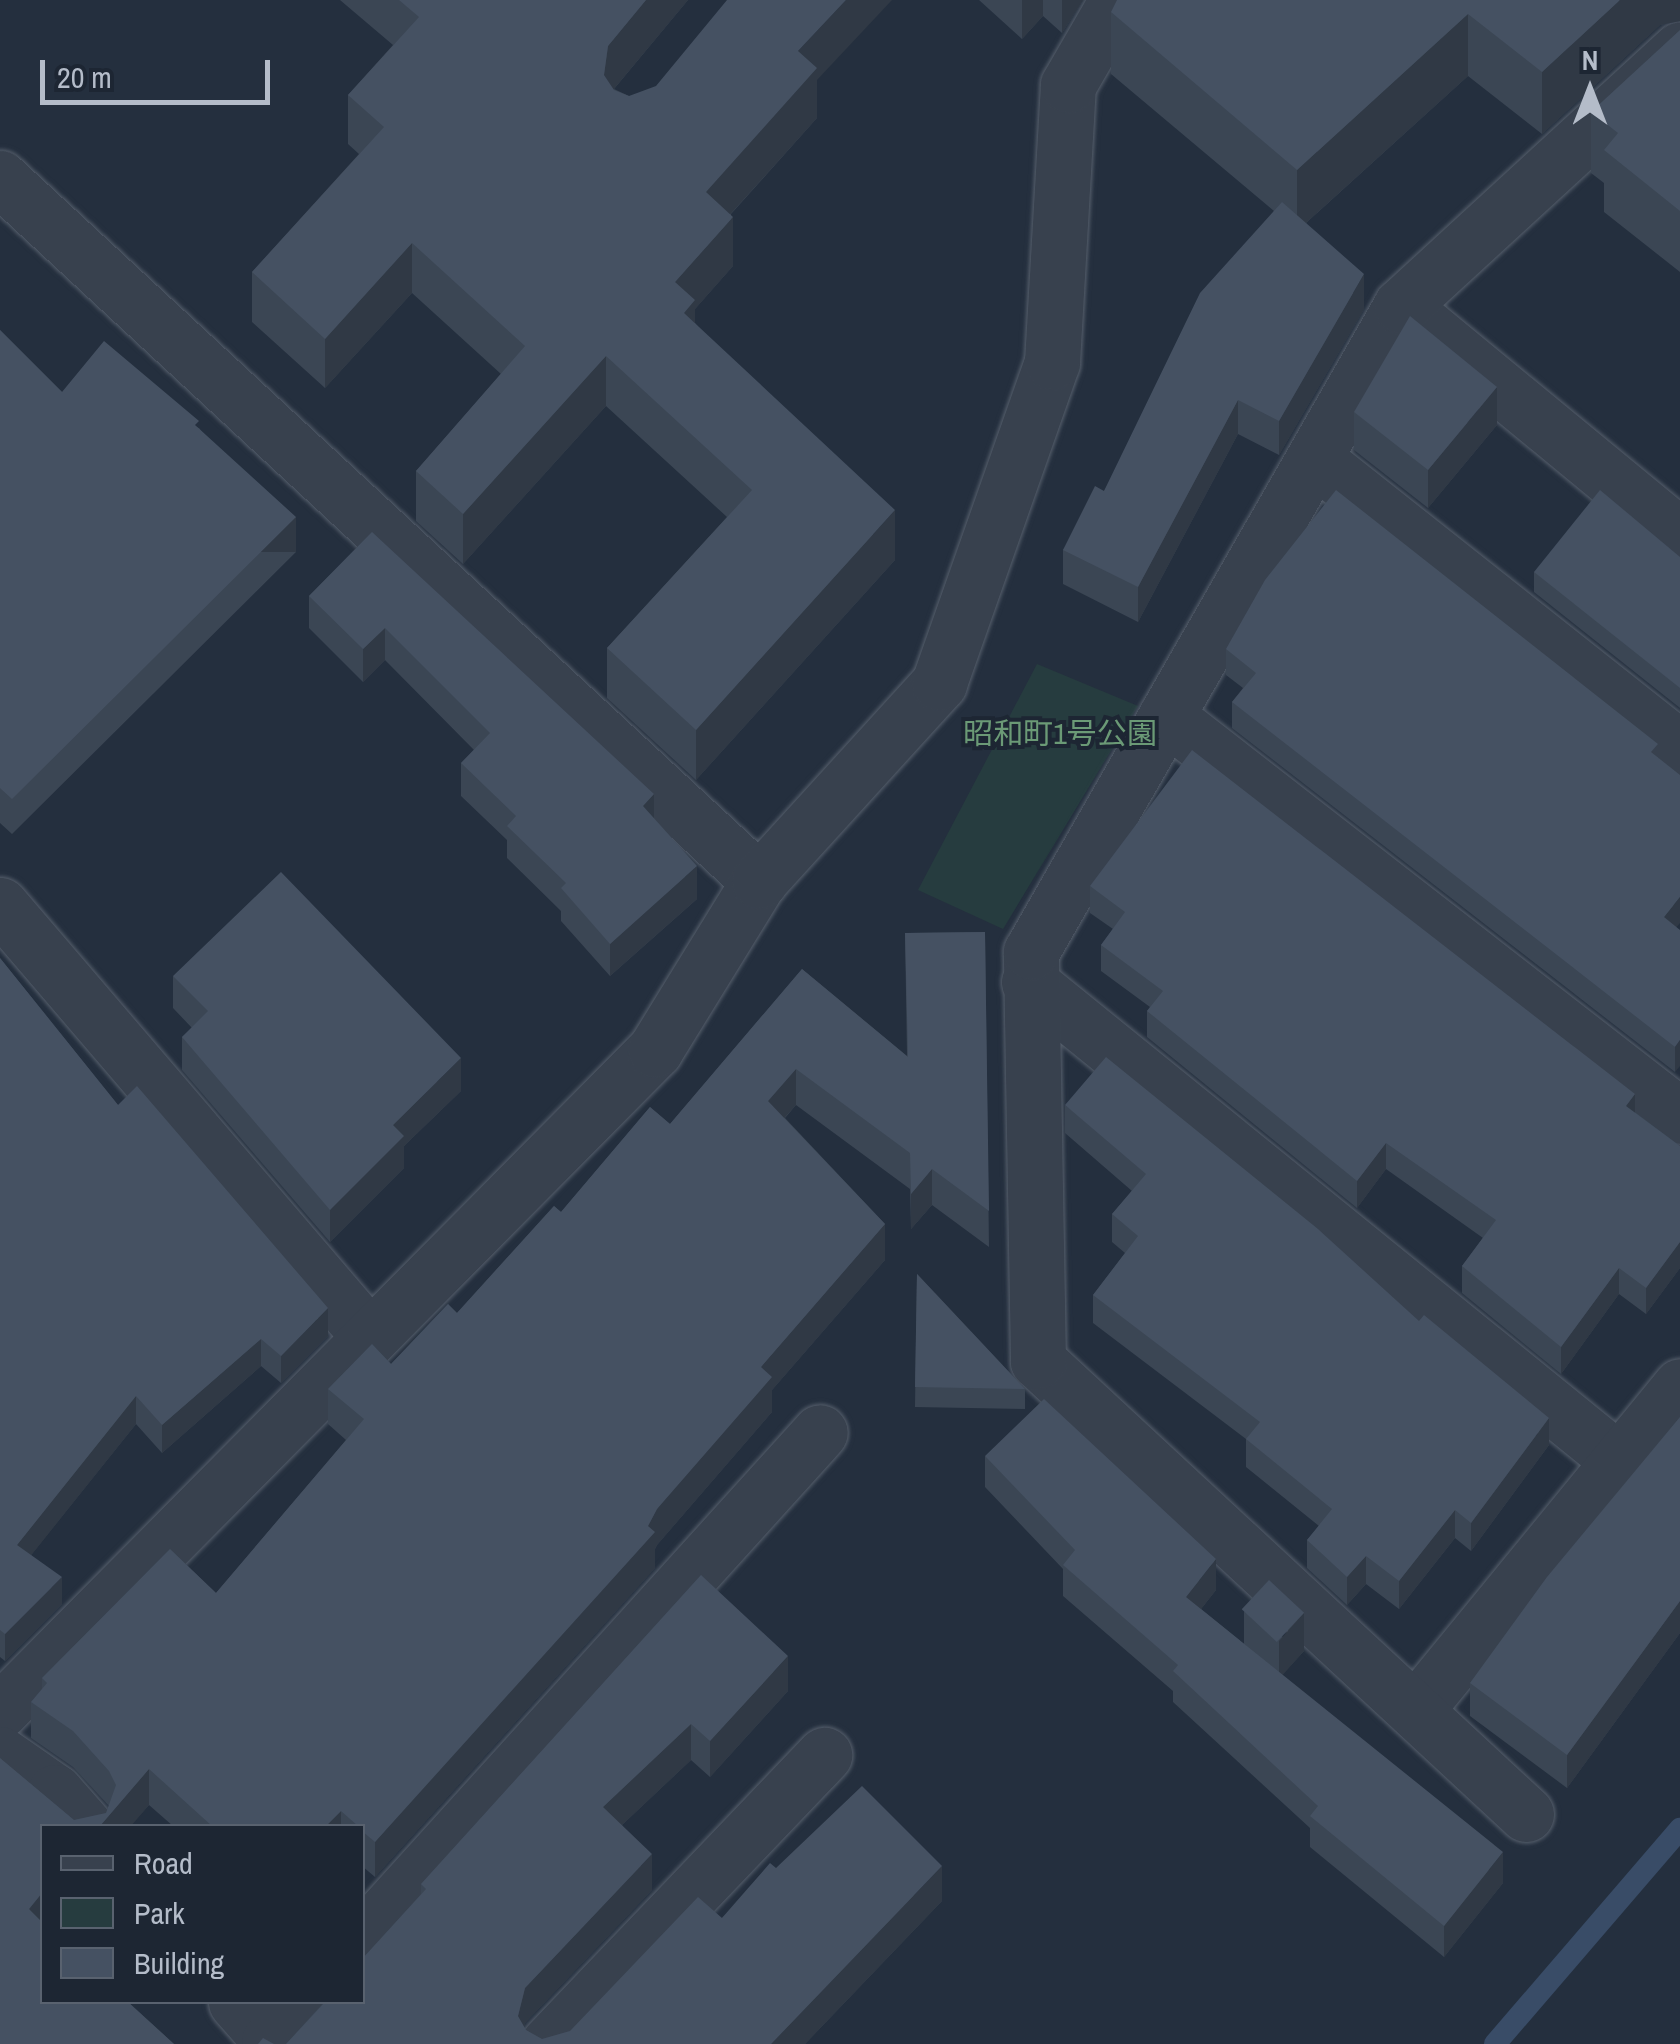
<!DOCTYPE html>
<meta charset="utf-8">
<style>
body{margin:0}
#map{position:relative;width:1680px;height:2044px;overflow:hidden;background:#242f3e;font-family:"Archivo Narrow","Noto Sans JP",sans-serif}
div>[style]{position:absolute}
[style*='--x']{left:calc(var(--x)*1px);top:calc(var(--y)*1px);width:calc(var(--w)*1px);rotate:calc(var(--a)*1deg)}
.green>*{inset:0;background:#263c3f}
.stream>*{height:22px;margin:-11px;padding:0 11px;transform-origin:11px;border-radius:11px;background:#394c67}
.roads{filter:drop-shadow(0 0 2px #565f6c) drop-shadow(0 0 2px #565f6c)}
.pedestrian>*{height:55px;margin:-27.5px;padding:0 27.5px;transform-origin:27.5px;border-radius:27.5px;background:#38414e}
.minor>*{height:55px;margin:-27.5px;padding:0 27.5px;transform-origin:27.5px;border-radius:27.5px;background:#38414e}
.wall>*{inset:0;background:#3b4654}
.shaded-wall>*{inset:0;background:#303945;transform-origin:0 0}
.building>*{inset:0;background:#455162;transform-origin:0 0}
span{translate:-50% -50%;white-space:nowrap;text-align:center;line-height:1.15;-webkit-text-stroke:8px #1d2633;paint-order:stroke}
.park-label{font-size:30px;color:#6b9a76}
.legend{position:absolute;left:40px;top:1824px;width:325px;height:180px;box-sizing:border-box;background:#1d2633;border:2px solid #59626f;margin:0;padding:12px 18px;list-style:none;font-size:30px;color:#b4bcc9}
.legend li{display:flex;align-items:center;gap:20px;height:50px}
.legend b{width:50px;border:2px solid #59626f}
.north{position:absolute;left:1540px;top:40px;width:100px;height:100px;-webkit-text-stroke:8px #1d2633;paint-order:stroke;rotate:0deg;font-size:28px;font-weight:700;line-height:40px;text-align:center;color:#b4bcc9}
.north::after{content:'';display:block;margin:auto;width:35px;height:45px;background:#b4bcc9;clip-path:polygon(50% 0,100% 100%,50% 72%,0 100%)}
.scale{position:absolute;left:40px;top:60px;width:230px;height:45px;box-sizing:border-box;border:5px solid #b4bcc9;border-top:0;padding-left:12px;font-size:30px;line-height:35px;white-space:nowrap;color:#b4bcc9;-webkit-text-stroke:8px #1d2633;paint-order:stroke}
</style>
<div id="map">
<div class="green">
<i style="clip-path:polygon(1037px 664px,1138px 706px,1003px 929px,918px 890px)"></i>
</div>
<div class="stream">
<i style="--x:1495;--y:2044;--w:284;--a:-49.3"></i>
</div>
<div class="roads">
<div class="pedestrian">
<i style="--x:1401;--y:306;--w:362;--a:39.5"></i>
</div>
<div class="minor">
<i style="--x:0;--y:178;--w:1035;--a:42.81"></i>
<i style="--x:1315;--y:459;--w:466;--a:38.4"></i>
<i style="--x:1166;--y:716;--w:651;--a:37.89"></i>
<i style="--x:0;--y:905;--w:567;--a:49.43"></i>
<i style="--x:1029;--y:982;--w:759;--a:39.06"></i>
<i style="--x:1416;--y:1709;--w:417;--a:-50.7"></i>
<i style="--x:0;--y:1711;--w:931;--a:-45.26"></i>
<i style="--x:655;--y:1050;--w:198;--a:-58.4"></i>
<i style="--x:759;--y:881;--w:268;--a:-47.7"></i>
<i style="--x:939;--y:683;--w:340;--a:-70.6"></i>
<i style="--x:1052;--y:362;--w:277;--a:-86.7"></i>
<i style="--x:1068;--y:85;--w:98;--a:-60"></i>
<i style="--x:0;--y:1754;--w:67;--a:34.6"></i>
<i style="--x:55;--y:1792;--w:45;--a:48.6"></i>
<i style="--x:1526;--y:1814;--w:666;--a:-137.13"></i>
<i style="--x:1038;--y:1361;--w:409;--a:-91"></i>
<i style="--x:1031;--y:952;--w:744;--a:-60.2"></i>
<i style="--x:1401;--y:306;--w:379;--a:-42.6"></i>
<i style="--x:362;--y:1938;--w:682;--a:-47.85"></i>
<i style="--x:236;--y:2002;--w:56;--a:48.6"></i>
<i style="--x:269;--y:2041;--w:53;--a:-47.3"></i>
<i style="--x:548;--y:2044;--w:400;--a:-46.3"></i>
</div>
</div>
<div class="wall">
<i style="clip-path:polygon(340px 0,688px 0,614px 89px,629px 96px,817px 80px,817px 118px,731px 214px,733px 266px,695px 309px,695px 323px,895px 560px,696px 780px,607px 698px,607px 648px,727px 517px,606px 406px,463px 564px,416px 521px,416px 471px,501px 374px,412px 293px,325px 388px,252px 322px,252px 272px,359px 154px,348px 144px,348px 95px,393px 45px)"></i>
<i style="clip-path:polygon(979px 0,1083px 0,1062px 33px,1043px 16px,1022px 39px)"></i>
<i style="clip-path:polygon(1680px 0,1680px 21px,1660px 25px,1542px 134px,1468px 76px,1306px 223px,1364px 309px,1279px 455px,1238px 434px,1138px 622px,1063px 584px,1063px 550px,1104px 491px,1274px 211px,1111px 74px,1111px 12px)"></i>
<i style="clip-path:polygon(1680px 30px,1680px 272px,1604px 212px,1604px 183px,1591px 173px,1591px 112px)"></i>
<i style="clip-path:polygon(0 330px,62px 392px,199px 428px,296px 552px,12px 834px,0 823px)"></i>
<i style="clip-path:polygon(1354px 412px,1497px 425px,1428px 508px,1354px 450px)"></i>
<i style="clip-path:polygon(372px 532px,654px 818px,697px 899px,610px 976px,561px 921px,561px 911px,507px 858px,507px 840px,461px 796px,461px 763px,474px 750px,385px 660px,363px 682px,309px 628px,309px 596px)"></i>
<i style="clip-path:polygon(1680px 557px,1680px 708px,1534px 592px,1534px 572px)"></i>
<i style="clip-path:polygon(1226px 649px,1658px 757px,1676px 927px,1675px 1072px,1232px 728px,1232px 702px,1243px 688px,1226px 675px)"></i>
<i style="clip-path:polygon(1090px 886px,1635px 1112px,1680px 1146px,1680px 1268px,1646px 1314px,1619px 1294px,1561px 1374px,1462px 1293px,1462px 1266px,1483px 1238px,1386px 1169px,1357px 1208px,1147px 1037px,1147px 1011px,1150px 1007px,1101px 971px,1101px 945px,1113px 929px,1090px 913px)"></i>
<i style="clip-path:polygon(985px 932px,989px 1247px,932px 1205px,911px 1229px,910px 1189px,796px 1105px,785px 1118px,885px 1224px,885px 1260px,772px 1390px,772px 1412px,657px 1545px,655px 1549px,655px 1568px,375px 1877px,362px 1866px,362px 1826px,173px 1826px,149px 1805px,130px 1826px,42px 1826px,42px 2002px,128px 2002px,174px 2044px,0 2044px,0 1758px,74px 1820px,106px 1813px,109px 1806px,73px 1767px,31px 1738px,31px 1702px,42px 1690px,42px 1678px,170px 1549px,216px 1593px,346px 1440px,328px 1424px,328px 1389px,372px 1344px,391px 1364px,448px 1304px,457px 1313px,554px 1206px,561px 1212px,650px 1107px,670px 1124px,802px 969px,907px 1056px,905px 933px)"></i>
<i style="clip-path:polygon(0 958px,118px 1105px,328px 1336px,281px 1383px,261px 1366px,162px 1453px,136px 1424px,31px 1555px,62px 1604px,5px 1661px,0 1657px)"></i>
<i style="clip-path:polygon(173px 976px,461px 1091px,404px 1146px,404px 1168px,330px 1242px,182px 1070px,182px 1037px,192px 1028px,173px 1008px)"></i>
<i style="clip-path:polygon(1065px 1105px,1549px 1445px,1471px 1551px,1455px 1538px,1399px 1609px,1366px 1584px,1347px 1605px,1307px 1568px,1307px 1540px,1319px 1526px,1246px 1467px,1246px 1439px,1093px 1323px,1093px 1295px,1125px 1253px,1112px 1242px,1112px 1214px,1132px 1191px,1065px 1133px)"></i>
<i style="clip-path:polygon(917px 1274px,1025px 1389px,1025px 1409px,915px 1407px)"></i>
<i style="clip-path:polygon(1680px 1417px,1680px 1633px,1567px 1788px,1470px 1716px,1470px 1683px)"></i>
<i style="clip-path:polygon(985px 1456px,1216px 1590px,1201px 1609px,1244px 1644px,1244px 1611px,1304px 1651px,1282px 1675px,1503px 1883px,1444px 1957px,1310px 1847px,1310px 1828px,1173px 1702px,1173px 1691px,1063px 1596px,1063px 1569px,985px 1487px)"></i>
<i style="clip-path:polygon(701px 1575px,788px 1691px,710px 1777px,691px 1760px,622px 1825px,652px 1890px,525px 2023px,524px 2027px,526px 2030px,542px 2039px,570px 2031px,722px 1918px,776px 1868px,942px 1901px,805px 2044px,286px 2044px,421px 1894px,421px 1884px)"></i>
</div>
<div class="shaded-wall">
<i style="clip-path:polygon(646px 0,688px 0,608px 96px,604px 75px,608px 46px)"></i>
<i style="clip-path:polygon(846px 0,892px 0,817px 80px,817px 118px,706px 241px,706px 192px,798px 51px)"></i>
<i style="clip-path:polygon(1022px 0,1043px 0,1043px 16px,1022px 39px)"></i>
<i style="clip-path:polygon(1062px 0,1083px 0,1062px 33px)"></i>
<i style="clip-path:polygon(1620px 0,1680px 0,1680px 21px,1660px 25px,1542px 134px,1542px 72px)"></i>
<i style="clip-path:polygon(1468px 14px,1468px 76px,1297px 231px,1297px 170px)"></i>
<i style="clip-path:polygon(733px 217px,733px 266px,695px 309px,695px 350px,675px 282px)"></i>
<i style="clip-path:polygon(412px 243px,412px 293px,325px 388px,325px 339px)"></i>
<i style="clip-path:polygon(1364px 274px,1364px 309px,1279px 455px,1279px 421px)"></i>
<i style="clip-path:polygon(606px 356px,606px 406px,463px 564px,463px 514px)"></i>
<i style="clip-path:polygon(1497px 387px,1497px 425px,1428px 508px,1428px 470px)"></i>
<i style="clip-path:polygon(1238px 400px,1238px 434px,1138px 622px,1138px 587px)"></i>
<i style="clip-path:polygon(895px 510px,895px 560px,696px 780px,696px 730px)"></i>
<i style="left:296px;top:517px;width:35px;height:400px;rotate:90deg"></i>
<i style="clip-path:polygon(385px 628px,385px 660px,363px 682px,363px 649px)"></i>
<i style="clip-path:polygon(654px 794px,654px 826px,643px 806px)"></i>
<i style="clip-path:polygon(697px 866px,697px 899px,610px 976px,610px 944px)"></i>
<i style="clip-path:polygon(1680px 897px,1680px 923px,1664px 942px,1664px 917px)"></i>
<i style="clip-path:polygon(1680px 1040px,1680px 1066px,1675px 1072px,1675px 1047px)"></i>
<i style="clip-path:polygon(461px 1058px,461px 1091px,404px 1146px,404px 1168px,330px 1242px,330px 1210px,393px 1125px)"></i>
<i style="clip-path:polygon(796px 1069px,796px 1105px,768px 1136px,768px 1101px)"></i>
<i style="clip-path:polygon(1635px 1094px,1635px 1121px,1626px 1106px)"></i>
<i style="clip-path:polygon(1386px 1143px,1386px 1169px,1357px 1208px,1357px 1181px)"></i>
<i style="clip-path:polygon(932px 1169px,932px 1205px,911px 1229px,911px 1194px)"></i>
<i style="clip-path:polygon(885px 1224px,885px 1260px,772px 1390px,772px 1412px,657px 1545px,655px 1549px,655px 1568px,375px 1877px,375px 1842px,648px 1526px,657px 1509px,761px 1367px)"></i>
<i style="clip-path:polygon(1680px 1242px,1680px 1268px,1646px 1314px,1646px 1288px)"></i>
<i style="clip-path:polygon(1619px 1268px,1619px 1294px,1561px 1374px,1561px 1347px)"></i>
<i style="clip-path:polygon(328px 1308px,328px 1336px,281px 1383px,281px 1356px)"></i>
<i style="clip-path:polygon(261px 1339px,261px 1366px,162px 1453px,162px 1425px)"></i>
<i style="clip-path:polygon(136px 1396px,136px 1424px,17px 1573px,17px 1545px)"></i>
<i style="clip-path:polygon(1549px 1418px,1549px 1445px,1471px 1551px,1471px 1523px)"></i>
<i style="clip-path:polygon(1455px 1510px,1455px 1538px,1399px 1609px,1399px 1581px)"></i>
<i style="clip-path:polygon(1366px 1556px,1366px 1584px,1347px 1605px,1347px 1577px)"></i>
<i style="clip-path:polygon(1216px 1559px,1216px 1590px,1186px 1628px,1186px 1597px)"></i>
<i style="clip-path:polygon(62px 1577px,62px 1604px,5px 1661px,5px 1634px)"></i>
<i style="clip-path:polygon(1680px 1601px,1680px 1633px,1567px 1788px,1567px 1755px)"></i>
<i style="clip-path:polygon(1304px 1613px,1304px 1651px,1279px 1679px,1279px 1641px)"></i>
<i style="clip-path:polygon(788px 1656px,788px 1691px,710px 1777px,710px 1741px)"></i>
<i style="clip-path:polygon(691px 1724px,691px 1760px,603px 1843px,603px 1807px)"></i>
<i style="clip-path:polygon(149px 1769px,149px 1805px,131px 1826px,100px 1826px)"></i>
<i style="clip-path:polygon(341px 1811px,341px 1826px,326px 1826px)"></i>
<i style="clip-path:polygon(1503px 1852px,1503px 1883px,1444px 1957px,1444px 1926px)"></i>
<i style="clip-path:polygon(652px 1854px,652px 1890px,525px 2023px,520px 2044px,518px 2016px,525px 1988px)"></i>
<i style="clip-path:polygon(942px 1866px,942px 1901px,805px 2044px,771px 2044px)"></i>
<i style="clip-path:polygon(42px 1893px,42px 1929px,29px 1909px)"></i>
</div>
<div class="building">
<i style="clip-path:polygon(399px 0,646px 0,608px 46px,604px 75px,614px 90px,629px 96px,656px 86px,727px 0,846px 0,798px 51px,817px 68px,706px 192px,733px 217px,675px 282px,695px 300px,684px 313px,895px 510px,696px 730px,607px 648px,752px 490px,606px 356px,463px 514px,416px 471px,525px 346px,412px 243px,325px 339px,252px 272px,384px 127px,348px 95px,419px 17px)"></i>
<i style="clip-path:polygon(1117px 0,1620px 0,1542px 72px,1468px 14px,1297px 170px,1111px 12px)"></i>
<i style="clip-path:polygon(1680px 30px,1680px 211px,1604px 150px,1618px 133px,1591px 112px)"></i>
<i style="clip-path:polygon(1282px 202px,1364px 274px,1279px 421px,1238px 400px,1138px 587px,1063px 550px,1095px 486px,1104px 491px,1200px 293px)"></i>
<i style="clip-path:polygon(1410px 316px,1497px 387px,1428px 470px,1354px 412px)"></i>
<i style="clip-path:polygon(0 330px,62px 392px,104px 341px,199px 421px,195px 425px,296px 517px,12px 799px,0 788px)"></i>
<i style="clip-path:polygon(1336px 490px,1658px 744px,1651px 752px,1680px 775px,1680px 897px,1664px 917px,1680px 930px,1680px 1040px,1675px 1047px,1232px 702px,1256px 673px,1226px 649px,1265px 580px)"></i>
<i style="clip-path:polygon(1600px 490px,1680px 557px,1680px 688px,1534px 572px)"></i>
<i style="clip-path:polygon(372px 532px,654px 794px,643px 806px,697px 866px,610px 944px,561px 888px,566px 883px,507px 826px,516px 816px,461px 763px,490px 733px,385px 628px,363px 649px,309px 596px)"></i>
<i style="clip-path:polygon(1192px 750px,1635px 1094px,1626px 1106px,1680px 1146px,1680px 1242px,1646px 1288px,1619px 1268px,1561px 1347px,1462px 1266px,1496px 1220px,1386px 1143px,1357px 1181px,1147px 1011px,1163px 991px,1101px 945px,1125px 912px,1090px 886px)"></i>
<i style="clip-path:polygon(281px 872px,461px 1058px,393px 1125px,404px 1136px,330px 1210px,182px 1037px,208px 1011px,173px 976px)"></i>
<i style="clip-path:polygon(985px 932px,989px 1211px,932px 1169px,911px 1194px,910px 1153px,796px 1069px,768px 1101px,885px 1224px,761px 1367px,772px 1377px,657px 1509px,648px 1526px,655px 1532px,375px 1842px,362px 1831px,362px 1826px,358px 1826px,341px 1811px,326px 1826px,212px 1826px,149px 1769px,100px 1826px,42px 1826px,42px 1893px,29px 1909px,42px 1922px,42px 2002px,128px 2002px,174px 2044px,0 2044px,0 1758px,74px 1820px,106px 1813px,116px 1785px,109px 1771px,73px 1731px,31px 1702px,47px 1683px,42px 1678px,170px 1549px,216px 1593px,364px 1419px,328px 1389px,372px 1344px,391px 1364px,448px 1304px,457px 1313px,554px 1206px,561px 1212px,650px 1107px,670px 1124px,802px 969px,908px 1057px,905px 933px)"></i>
<i style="clip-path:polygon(0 958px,118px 1105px,137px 1086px,328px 1308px,281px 1356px,261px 1339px,162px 1425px,136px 1396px,17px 1545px,62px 1577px,5px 1634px,0 1630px)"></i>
<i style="clip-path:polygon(1106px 1057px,1318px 1229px,1419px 1321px,1424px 1315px,1549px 1418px,1471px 1523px,1455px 1510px,1399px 1581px,1366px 1556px,1347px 1577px,1307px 1540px,1332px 1509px,1246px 1439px,1260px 1422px,1093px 1295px,1138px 1236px,1112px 1214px,1146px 1174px,1065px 1105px)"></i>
<i style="clip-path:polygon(917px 1274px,1025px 1389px,915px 1387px)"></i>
<i style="clip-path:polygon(1044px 1399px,1216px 1559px,1186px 1597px,1503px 1852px,1444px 1926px,1310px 1816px,1318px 1806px,1173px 1671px,1178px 1665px,1063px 1565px,1075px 1550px,985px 1456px)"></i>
<i style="clip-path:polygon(1680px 1417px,1680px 1601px,1567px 1755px,1470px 1683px,1547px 1577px)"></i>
<i style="clip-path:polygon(701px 1575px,788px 1656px,710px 1741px,691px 1724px,603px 1807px,652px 1854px,525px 1988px,518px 2016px,526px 2030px,542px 2039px,570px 2031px,698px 1897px,722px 1918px,770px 1863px,776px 1868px,862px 1786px,942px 1866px,771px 2044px,286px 2044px,325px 2002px,362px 2002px,362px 1959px,426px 1889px,421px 1884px)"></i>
<i style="left:1269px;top:1580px;width:48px;height:40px;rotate:43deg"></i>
<i style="clip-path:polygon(263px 2038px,274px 2044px,258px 2044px)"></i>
</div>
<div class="park-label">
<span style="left:1060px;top:733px">昭和町1号公園</span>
</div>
<ul class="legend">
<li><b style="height:12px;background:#38414e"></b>Road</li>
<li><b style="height:28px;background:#263c3f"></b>Park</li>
<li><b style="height:28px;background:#455162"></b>Building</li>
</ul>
<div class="north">N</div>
<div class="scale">20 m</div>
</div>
